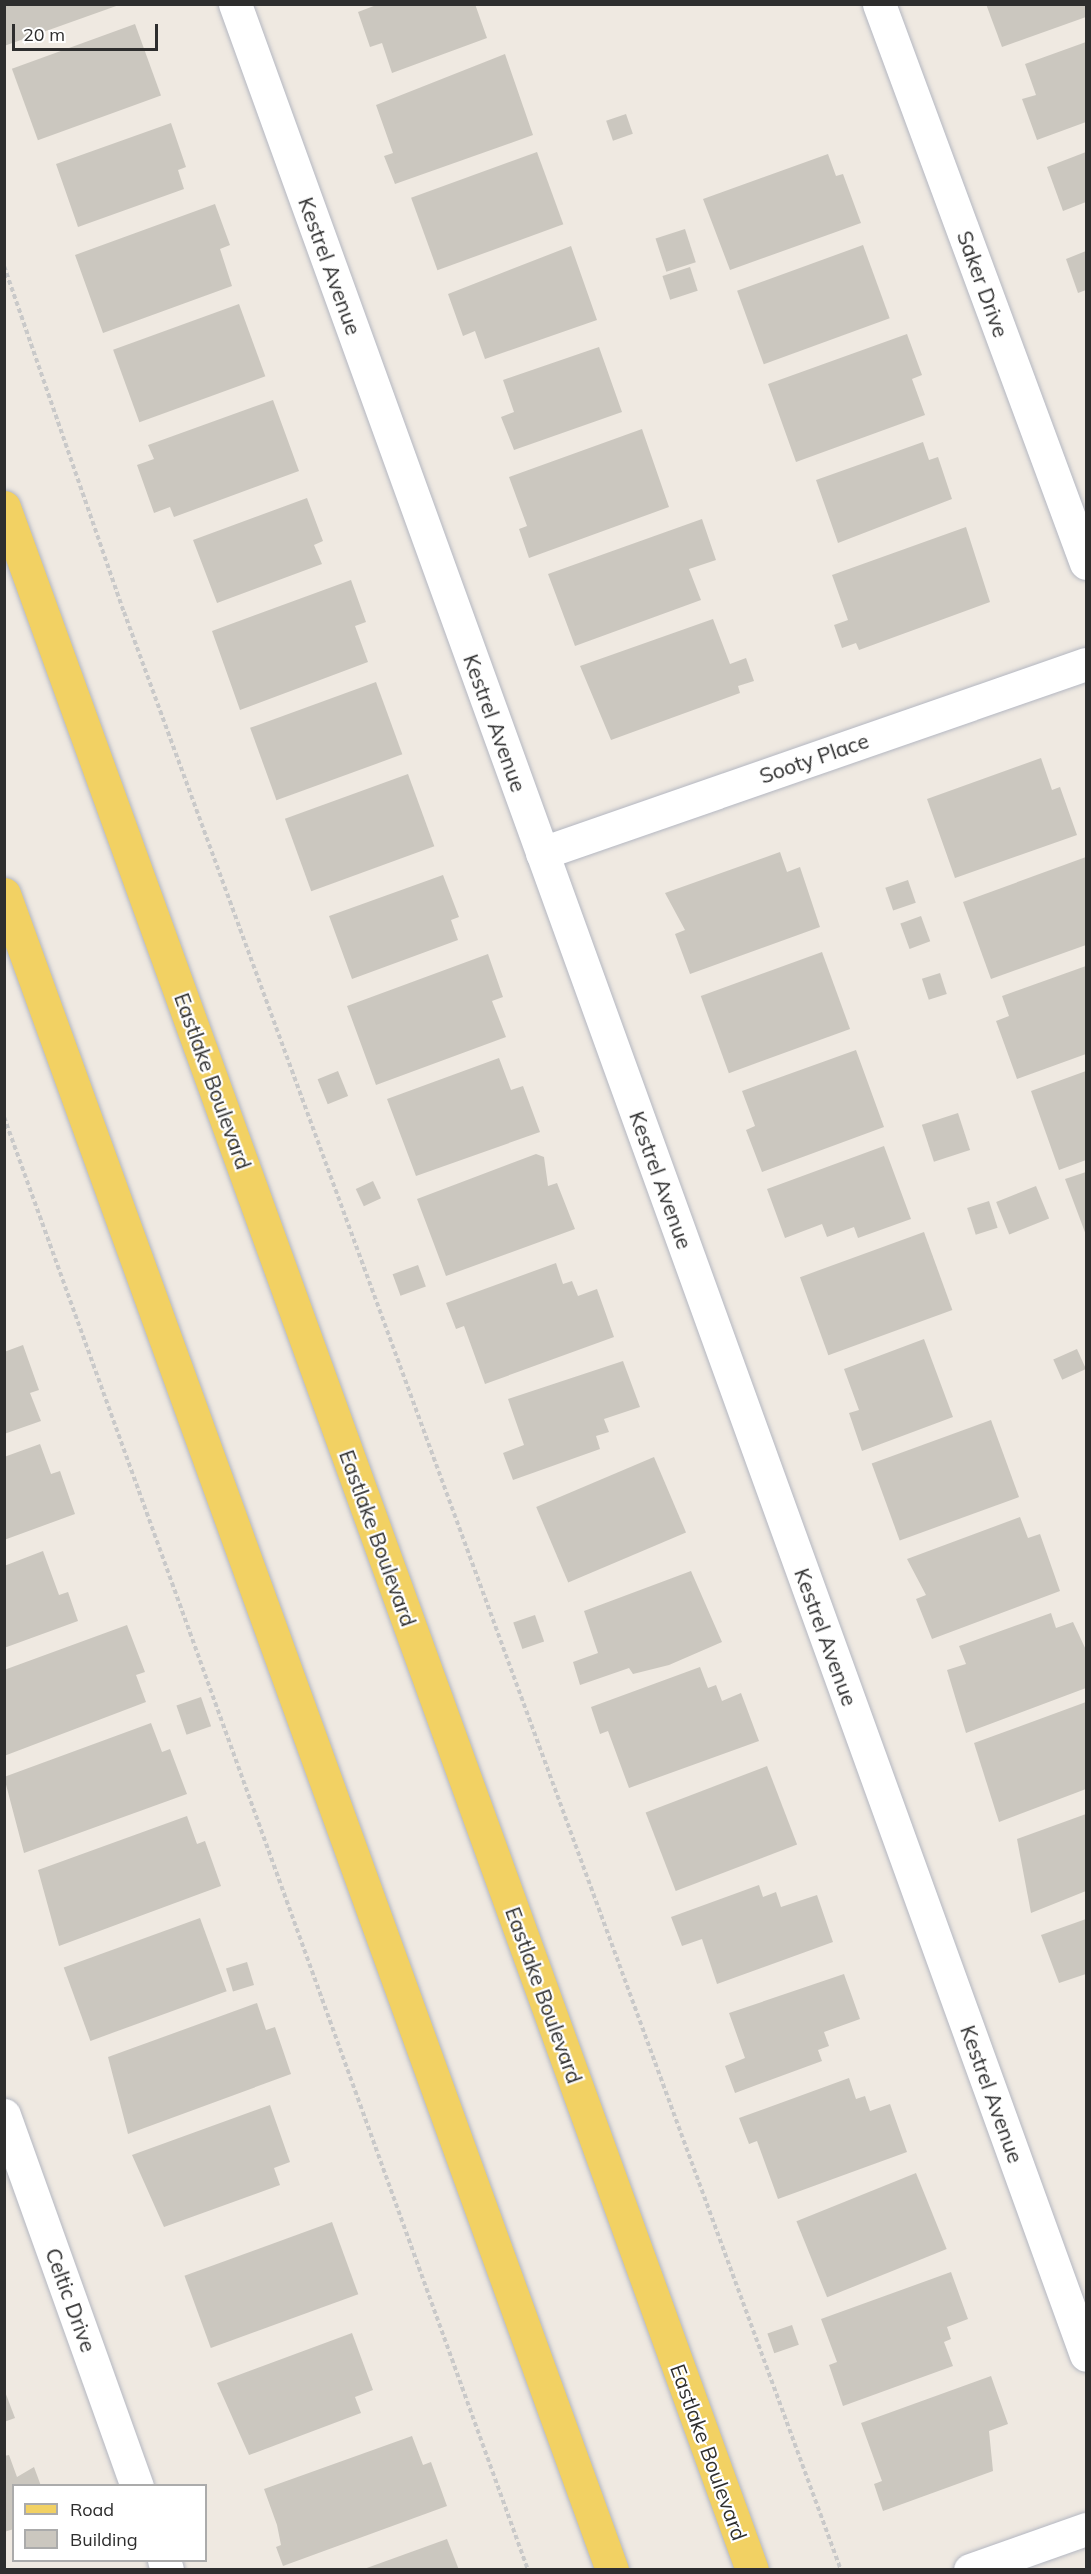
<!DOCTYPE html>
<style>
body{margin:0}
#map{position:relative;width:1091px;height:2574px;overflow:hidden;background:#efe9e1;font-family:Mulish,sans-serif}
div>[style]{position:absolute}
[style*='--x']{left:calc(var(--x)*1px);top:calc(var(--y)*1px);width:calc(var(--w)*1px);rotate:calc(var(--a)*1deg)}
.building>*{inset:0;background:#cbc7bf;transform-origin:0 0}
.path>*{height:4px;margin-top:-2px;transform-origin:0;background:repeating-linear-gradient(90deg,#c9c9c9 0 4.5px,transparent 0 7.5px)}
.roads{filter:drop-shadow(0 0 2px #b4b7c1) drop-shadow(0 0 2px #b4b7c1)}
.minor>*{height:33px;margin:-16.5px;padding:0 16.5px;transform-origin:16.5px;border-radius:16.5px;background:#fff}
.major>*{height:33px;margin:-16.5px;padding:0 16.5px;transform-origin:16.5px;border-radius:16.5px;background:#f2d163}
span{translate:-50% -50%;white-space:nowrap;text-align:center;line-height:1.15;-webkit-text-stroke:4.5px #fff;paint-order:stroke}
.street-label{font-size:21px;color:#2e2e2e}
.frame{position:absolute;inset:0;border:6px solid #2e2e2e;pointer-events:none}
.legend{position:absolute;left:12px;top:2484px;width:195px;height:78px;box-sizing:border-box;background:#fff;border:2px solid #ababab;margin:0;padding:8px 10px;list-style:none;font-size:18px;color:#2e2e2e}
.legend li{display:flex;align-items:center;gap:12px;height:30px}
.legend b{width:30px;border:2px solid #ababab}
.scale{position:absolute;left:12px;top:24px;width:146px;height:27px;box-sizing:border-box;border:3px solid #2e2e2e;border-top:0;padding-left:8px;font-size:18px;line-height:21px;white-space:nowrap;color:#2e2e2e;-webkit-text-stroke:4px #fff;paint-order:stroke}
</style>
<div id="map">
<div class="building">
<i style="clip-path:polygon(4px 4px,119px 4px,119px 5px,4px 46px)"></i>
<i style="clip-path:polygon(379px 4px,475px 4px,487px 38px,392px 73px,382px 43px,370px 47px,358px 12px)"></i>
<i style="clip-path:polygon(986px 4px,1086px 4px,1086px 17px,1002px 47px)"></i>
<i style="left:135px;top:24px;width:76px;height:131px;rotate:70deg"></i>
<i style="clip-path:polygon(1086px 42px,1086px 122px,1037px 140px,1022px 99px,1036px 95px,1025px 64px)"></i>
<i style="clip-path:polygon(505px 54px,533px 135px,395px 184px,384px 156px,393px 153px,376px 105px)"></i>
<i style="left:626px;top:114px;width:21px;height:21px;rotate:71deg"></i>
<i style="clip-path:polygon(171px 123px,186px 167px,178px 170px,184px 189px,78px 227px,56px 164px)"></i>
<i style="left:537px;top:152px;width:77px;height:134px;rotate:70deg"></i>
<i style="clip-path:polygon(1086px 152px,1086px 202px,1063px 211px,1047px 167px)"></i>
<i style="clip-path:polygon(828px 154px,836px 176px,843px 174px,861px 223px,730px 270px,703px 199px)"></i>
<i style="clip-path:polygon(215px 204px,230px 245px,220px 249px,232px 286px,103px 333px,75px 255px)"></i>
<i style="left:685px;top:229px;width:35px;height:31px;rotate:72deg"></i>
<i style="left:863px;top:245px;width:78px;height:134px;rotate:70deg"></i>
<i style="clip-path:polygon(571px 246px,597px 320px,485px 359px,475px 331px,463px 336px,448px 294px)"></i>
<i style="clip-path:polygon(1086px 251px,1086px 290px,1078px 293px,1066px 259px)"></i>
<i style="left:690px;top:267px;width:25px;height:29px;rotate:72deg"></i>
<i style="left:239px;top:304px;width:77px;height:134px;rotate:70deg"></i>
<i style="clip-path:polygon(907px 334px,922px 375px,912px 379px,925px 415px,796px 462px,768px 384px)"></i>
<i style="clip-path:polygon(599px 347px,622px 412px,514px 450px,501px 417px,514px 412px,503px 380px)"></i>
<i style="clip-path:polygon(273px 400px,299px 471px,174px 517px,170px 507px,154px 513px,137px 465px,154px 459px,148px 445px)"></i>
<i style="clip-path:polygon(642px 429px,669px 507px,529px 558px,519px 529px,527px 526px,509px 477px)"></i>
<i style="clip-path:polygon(923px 442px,929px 460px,938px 457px,952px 499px,838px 543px,816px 480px)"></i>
<i style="clip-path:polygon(307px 498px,323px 541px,314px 545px,322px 564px,217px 603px,193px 540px)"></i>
<i style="clip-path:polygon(702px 519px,716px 560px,689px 569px,701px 600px,575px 646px,548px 574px)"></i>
<i style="clip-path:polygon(966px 527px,990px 602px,859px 650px,856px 643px,842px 648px,834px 625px,848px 620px,832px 575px)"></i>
<i style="clip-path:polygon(351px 580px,366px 622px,355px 626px,368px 662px,240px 710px,212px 631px)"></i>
<i style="clip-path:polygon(713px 619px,730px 664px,746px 658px,754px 681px,738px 686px,740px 693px,611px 740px,580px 666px)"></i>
<i style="left:376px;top:682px;width:77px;height:134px;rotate:70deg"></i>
<i style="clip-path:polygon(1041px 758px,1052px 790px,1060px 787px,1077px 835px,955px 878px,927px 799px)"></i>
<i style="left:408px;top:774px;width:77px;height:131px;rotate:70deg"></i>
<i style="clip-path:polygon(780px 852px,787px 872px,800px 867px,820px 927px,690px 974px,675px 934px,685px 930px,665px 893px)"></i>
<i style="clip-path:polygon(1086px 857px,1086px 945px,991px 979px,963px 902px)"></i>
<i style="clip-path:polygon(443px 875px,459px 917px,451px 920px,458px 940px,352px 979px,329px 916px)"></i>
<i style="left:908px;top:880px;width:24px;height:24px;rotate:71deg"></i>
<i style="left:921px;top:916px;width:27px;height:22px;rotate:70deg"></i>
<i style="left:822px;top:952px;width:82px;height:129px;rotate:70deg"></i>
<i style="clip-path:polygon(488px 954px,503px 997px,492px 1001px,506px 1037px,376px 1085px,347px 1006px)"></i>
<i style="clip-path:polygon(1086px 966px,1086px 1054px,1017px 1079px,996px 1021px,1009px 1016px,1002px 996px)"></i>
<i style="left:940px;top:973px;width:22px;height:19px;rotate:72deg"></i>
<i style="clip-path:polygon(856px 1050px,884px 1127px,762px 1172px,746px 1130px,755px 1126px,742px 1091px)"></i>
<i style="clip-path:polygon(499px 1058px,511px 1090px,523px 1086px,540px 1132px,416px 1176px,387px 1099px)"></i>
<i style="left:338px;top:1071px;width:27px;height:22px;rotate:68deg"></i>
<i style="clip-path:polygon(1086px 1071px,1086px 1160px,1059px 1170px,1031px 1091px)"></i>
<i style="left:958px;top:1113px;width:39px;height:38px;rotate:72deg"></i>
<i style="clip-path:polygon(884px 1146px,911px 1219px,858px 1238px,854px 1227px,827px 1237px,822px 1224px,785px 1238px,767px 1189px)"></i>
<i style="clip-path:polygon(536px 1154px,544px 1157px,548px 1186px,557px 1183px,575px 1229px,446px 1276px,417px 1199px)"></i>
<i style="clip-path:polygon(1086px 1172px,1086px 1235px,1065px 1179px)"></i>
<i style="left:373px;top:1181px;width:19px;height:19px;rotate:65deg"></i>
<i style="left:1036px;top:1186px;width:35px;height:43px;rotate:68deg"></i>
<i style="left:989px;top:1201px;width:28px;height:23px;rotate:72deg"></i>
<i style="left:924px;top:1232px;width:83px;height:132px;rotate:70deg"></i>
<i style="clip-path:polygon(556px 1263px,563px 1284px,572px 1281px,578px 1296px,597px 1289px,614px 1337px,485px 1384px,464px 1326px,456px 1329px,446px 1303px)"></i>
<i style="left:418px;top:1265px;width:23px;height:27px;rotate:70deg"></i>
<i style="clip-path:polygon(924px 1339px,953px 1417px,862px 1451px,849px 1413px,859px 1410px,844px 1369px)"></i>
<i style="clip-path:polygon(23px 1345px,39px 1390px,30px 1393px,41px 1421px,4px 1434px,4px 1352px)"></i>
<i style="left:1077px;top:1349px;width:22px;height:26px;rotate:66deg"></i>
<i style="clip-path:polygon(623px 1361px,640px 1407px,604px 1419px,609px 1432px,596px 1436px,600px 1449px,513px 1480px,503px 1453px,524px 1445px,508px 1399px)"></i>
<i style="left:991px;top:1420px;width:82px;height:127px;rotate:70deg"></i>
<i style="clip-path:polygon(40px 1444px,51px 1474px,60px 1471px,75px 1514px,4px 1540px,4px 1457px)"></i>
<i style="left:654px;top:1457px;width:82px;height:128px;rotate:67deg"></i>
<i style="clip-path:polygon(1020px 1517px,1028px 1538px,1040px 1534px,1060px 1591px,932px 1639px,916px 1599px,926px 1595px,907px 1559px)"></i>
<i style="clip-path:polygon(43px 1551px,59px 1595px,68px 1592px,78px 1621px,4px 1648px,4px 1566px)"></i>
<i style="clip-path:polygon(691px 1571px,722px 1642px,669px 1665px,633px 1674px,629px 1668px,580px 1685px,573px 1662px,598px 1653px,584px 1611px)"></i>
<i style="clip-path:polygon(1051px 1613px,1056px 1628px,1073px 1622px,1086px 1650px,1086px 1688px,966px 1733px,947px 1670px,966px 1664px,959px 1646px)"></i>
<i style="left:535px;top:1615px;width:28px;height:23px;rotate:71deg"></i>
<i style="clip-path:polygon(127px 1625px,145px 1672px,136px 1675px,146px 1702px,4px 1756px,4px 1670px)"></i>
<i style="clip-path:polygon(700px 1667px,708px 1688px,716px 1685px,722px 1701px,741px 1693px,759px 1741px,629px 1788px,608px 1731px,600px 1734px,591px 1707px)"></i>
<i style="left:201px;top:1697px;width:31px;height:26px;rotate:71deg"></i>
<i style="clip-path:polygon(1086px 1702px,1086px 1789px,999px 1822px,974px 1743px)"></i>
<i style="clip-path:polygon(151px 1723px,162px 1752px,170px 1749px,187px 1794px,24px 1853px,4px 1777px)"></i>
<i style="left:767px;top:1766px;width:84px;height:130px;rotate:69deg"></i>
<i style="clip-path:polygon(1086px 1814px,1086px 1891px,1031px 1913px,1017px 1839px)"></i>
<i style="clip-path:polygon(187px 1816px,197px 1844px,205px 1841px,221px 1886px,59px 1946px,38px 1870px)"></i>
<i style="clip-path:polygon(759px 1885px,763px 1897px,776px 1892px,781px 1907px,817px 1895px,833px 1942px,717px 1984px,702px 1939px,682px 1946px,671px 1917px)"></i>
<i style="left:200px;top:1918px;width:78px;height:145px;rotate:70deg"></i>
<i style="clip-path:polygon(1086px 1919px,1086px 1974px,1059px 1983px,1041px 1935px)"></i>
<i style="left:247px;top:1962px;width:24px;height:22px;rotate:73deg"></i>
<i style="clip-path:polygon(844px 1974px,860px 2019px,824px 2032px,829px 2046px,818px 2050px,822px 2061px,735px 2093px,725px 2066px,745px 2058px,729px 2013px)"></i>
<i style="clip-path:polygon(257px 2003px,266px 2030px,275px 2027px,291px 2074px,128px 2134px,108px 2057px)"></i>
<i style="clip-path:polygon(849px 2078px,856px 2099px,865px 2096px,870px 2111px,890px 2104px,907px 2152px,778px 2199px,757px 2141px,749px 2144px,739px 2118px)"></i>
<i style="clip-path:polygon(270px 2105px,290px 2162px,274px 2168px,280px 2185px,164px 2227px,132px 2155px)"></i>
<i style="left:916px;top:2173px;width:82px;height:129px;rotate:68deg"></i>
<i style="left:332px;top:2222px;width:77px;height:157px;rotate:70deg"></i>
<i style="clip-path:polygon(951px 2272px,968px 2319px,947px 2327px,951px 2339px,944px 2342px,953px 2366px,843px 2406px,829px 2365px,837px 2362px,821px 2319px)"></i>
<i style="left:792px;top:2325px;width:21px;height:26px;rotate:71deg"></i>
<i style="clip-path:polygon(352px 2333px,373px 2390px,355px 2397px,361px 2413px,249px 2455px,217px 2383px)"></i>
<i style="clip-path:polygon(991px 2376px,1008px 2424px,989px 2431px,993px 2471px,883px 2511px,874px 2484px,882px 2481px,861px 2423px)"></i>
<i style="clip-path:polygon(4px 2389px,15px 2418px,4px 2422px)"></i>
<i style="clip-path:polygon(412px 2436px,423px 2465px,431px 2462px,447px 2506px,283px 2566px,276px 2547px,281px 2545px,277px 2525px,264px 2489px)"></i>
<i style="clip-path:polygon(9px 2455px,17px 2477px,34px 2467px,41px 2486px,14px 2486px,14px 2529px,4px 2532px,4px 2456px)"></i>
<i style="clip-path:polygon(447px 2539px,459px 2570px,364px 2570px,364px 2569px)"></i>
</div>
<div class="path">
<i style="--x:4;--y:266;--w:366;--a:70.9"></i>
<i style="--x:124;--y:612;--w:2085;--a:69.89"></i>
<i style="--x:4;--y:1117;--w:1545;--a:70.17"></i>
</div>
<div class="roads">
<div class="minor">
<i style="--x:235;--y:4;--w:2500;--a:70.1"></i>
<i style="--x:879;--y:4;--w:596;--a:69.68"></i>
<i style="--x:542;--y:853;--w:576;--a:-19.16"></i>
<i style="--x:4;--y:2115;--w:394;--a:70.3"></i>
<i style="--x:164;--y:2560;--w:10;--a:73"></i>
<i style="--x:970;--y:2570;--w:123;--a:-19.5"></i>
</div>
<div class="major">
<i style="--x:4;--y:507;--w:2194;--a:70.07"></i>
<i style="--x:4;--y:894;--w:1783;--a:70.06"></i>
</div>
</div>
<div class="street-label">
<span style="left:330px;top:266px;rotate:70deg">Kestrel Avenue</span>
<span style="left:983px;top:284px;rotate:70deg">Saker Drive</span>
<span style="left:495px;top:723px;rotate:70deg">Kestrel Avenue</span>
<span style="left:814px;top:758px;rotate:-19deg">Sooty Place</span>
<span style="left:213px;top:1081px;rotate:70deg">Eastlake Boulevard</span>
<span style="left:661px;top:1180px;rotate:70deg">Kestrel Avenue</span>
<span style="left:378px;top:1538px;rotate:70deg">Eastlake Boulevard</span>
<span style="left:826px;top:1637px;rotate:70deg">Kestrel Avenue</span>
<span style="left:544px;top:1995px;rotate:70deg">Eastlake Boulevard</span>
<span style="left:992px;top:2094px;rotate:70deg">Kestrel Avenue</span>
<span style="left:71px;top:2300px;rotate:70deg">Celtic Drive</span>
<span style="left:709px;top:2452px;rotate:70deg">Eastlake Boulevard</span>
</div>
<div class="frame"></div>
<ul class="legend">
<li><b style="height:8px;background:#f2d163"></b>Road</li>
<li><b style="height:16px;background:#cbc7bf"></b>Building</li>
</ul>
<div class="scale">20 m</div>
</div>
